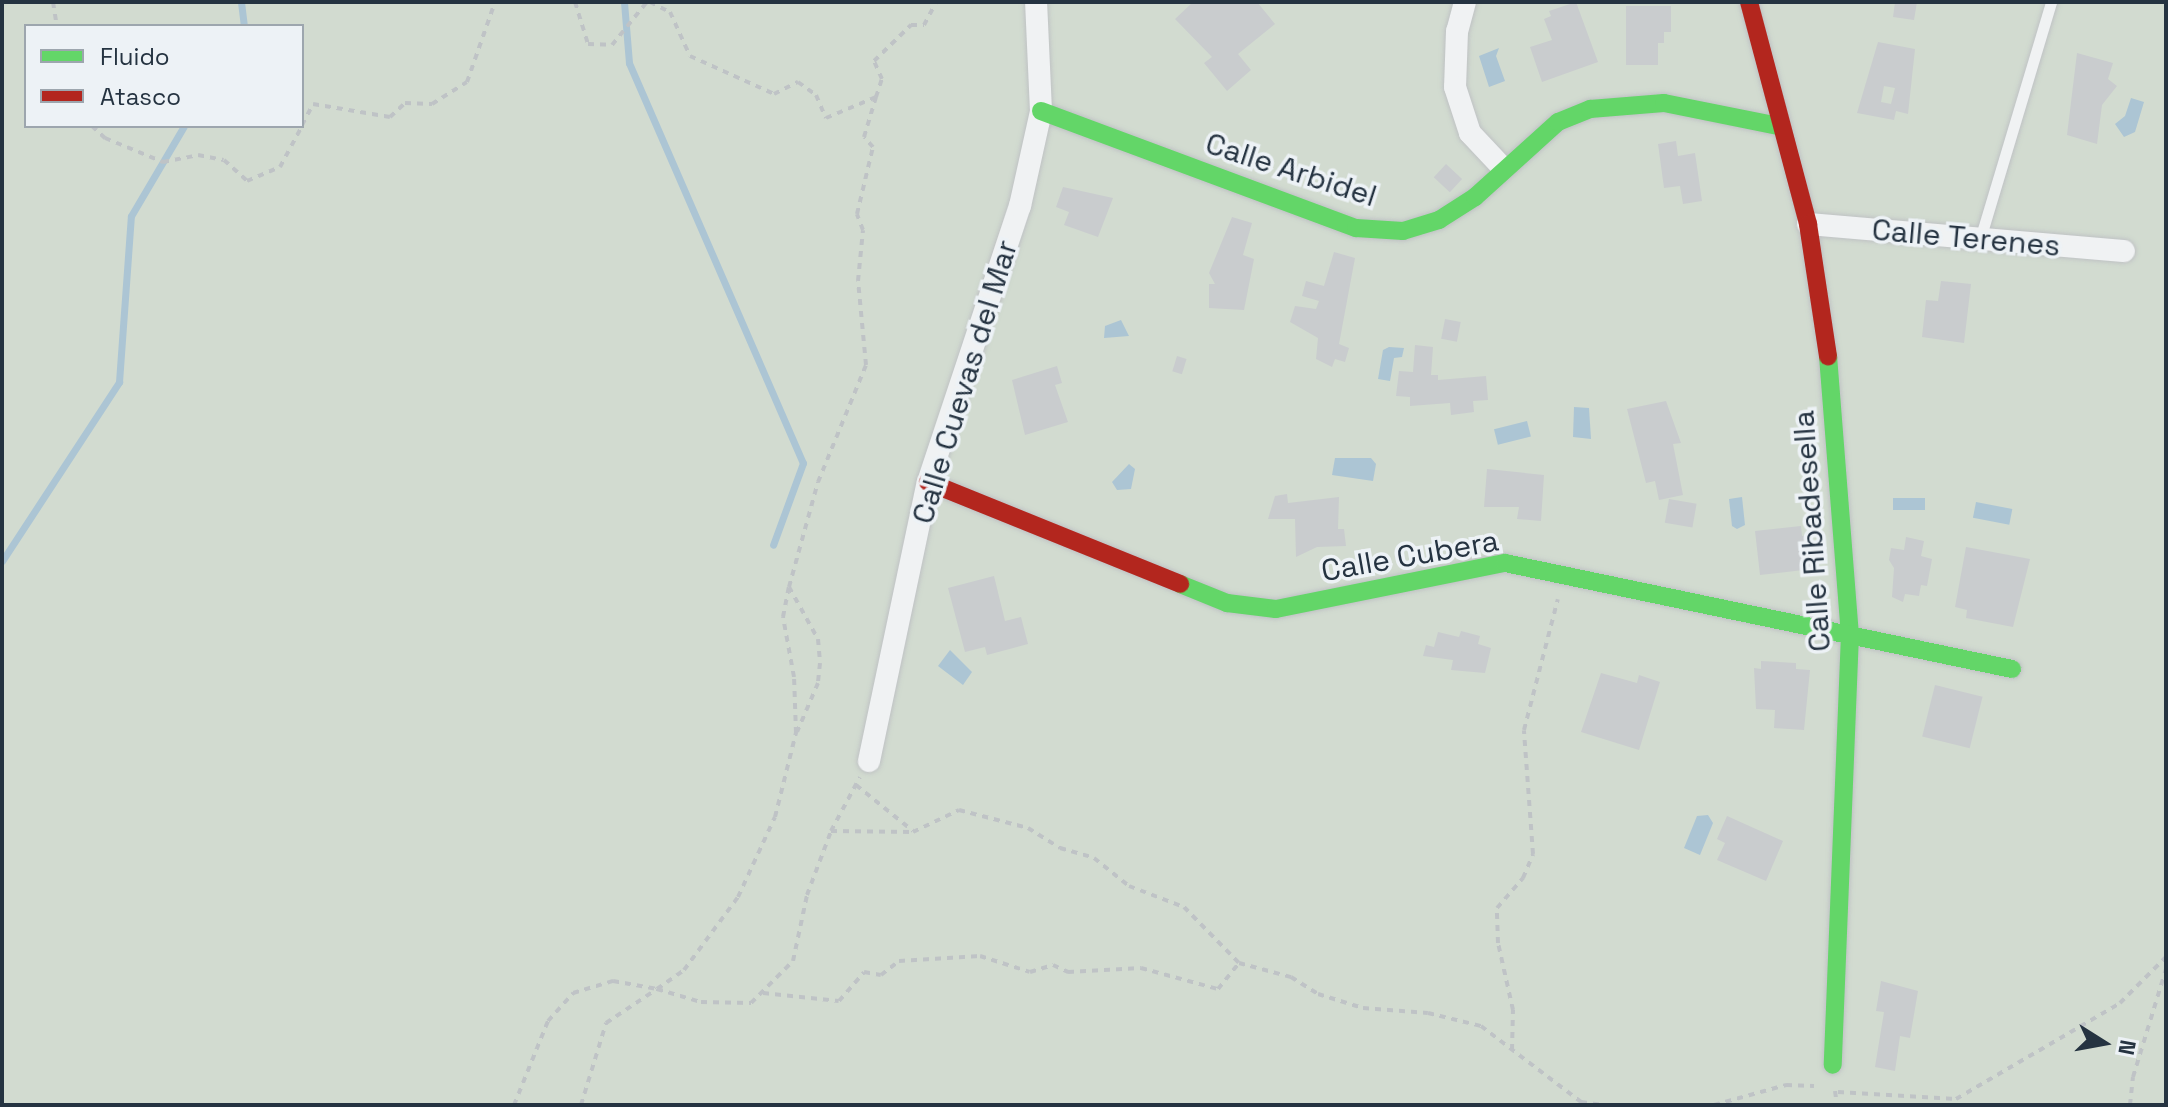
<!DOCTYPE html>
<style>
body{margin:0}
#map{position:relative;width:2168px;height:1107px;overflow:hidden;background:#e1e4e6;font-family:"Space Grotesk",sans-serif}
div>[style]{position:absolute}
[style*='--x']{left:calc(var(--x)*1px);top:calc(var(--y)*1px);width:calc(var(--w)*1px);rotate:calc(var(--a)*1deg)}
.green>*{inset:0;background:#d2dbd0}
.water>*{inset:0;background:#acc5d4;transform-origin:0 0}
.stream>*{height:7px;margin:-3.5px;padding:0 3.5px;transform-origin:3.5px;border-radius:3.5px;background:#acc5d4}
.building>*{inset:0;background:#c9ccce;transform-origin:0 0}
.path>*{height:4px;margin-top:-2px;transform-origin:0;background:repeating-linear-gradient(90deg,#bfc3c6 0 6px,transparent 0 12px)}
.roads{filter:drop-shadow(0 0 2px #bfc2c4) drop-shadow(0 0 2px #bfc2c4)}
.lane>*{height:11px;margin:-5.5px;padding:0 5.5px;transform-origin:5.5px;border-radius:5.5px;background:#f0f2f3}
.street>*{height:22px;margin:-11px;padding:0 11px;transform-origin:11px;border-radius:11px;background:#f0f2f3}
.fast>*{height:18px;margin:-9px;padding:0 9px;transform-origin:9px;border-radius:9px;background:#63d668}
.jam>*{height:18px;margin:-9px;padding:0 9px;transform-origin:9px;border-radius:9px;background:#b3261e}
span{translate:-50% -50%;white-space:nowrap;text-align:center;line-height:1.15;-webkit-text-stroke:7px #edf2f6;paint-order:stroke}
.street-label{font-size:30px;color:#253341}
.frame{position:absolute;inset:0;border:4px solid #253341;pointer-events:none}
.legend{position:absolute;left:24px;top:24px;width:280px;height:104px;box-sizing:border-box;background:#edf2f6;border:2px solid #9da6ae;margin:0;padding:10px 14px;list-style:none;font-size:24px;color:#253341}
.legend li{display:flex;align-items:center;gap:16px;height:40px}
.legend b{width:40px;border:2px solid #9da6ae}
.north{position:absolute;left:2064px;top:1003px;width:80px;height:80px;-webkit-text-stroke:6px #edf2f6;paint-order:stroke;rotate:101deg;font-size:22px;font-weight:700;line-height:32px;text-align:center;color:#253341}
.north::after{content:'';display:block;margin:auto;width:28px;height:36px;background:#253341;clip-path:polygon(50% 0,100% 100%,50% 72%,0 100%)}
</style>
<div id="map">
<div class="green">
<i style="clip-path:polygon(evenodd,2px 2px,2166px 2px,2166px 1105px,2px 1105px,2px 2px,26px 26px,302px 26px,302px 126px,26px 126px,26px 26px)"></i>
</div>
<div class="water">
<i style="clip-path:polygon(1499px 48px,1496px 56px,1505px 81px,1489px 87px,1479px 56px)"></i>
<i style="clip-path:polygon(2131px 98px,2144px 102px,2135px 132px,2124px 137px,2115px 124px,2125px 116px)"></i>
<i style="clip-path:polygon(1121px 320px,1129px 336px,1104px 338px,1105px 326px)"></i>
<i style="clip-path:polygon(1389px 347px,1404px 348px,1402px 357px,1394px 358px,1390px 381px,1378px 379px,1383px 350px)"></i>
<i style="clip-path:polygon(1574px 407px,1589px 408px,1591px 439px,1573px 437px)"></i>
<i style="left:1527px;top:421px;width:16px;height:34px;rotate:76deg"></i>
<i style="clip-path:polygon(1335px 458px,1371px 458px,1376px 464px,1373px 481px,1332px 475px)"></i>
<i style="clip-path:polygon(1129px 464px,1135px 469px,1131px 489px,1117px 490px,1112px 482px)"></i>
<i style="clip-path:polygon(1742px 497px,1745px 525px,1737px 529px,1732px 526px,1729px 499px)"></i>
<i style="left:1893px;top:498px;width:32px;height:12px"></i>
<i style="left:1976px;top:502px;width:37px;height:16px;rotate:11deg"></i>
<i style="clip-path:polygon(950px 650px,972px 672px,963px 685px,938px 666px)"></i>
<i style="clip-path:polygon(1708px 815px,1713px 823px,1700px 855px,1684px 848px,1697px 816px)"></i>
</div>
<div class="stream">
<i style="--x:241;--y:2;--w:24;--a:83"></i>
<i style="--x:624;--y:2;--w:61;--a:85.3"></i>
<i style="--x:629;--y:63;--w:436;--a:66.5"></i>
<i style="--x:803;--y:463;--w:87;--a:110.1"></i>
<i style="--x:2;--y:561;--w:214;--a:-56.8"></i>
<i style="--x:119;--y:382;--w:166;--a:-85.9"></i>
<i style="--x:131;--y:216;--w:104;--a:-59.5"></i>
</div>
<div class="building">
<i style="clip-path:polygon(1193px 2px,1257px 2px,1275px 24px,1238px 54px,1251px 70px,1227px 91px,1204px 63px,1212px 57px,1175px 19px)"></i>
<i style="clip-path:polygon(1576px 2px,1598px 62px,1542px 82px,1530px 47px,1552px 40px,1544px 19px,1551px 16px,1549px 11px)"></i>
<i style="clip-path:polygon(1895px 2px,1917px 2px,1914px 20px,1893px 17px)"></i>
<i style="clip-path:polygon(1626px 6px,1671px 6px,1671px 32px,1664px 32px,1664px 43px,1658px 43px,1658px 65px,1626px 65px)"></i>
<i style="clip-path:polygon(evenodd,1878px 42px,1915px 49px,1908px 114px,1896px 111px,1894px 120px,1857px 113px,1878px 42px,1884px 86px,1895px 88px,1891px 104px,1881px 102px,1884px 86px)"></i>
<i style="clip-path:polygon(2077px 53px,2113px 63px,2108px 79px,2117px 86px,2102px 105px,2097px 144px,2067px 135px)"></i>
<i style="clip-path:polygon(1676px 141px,1678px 156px,1695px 153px,1702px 201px,1683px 204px,1680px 186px,1664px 188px,1658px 144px)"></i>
<i style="left:1446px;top:164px;width:22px;height:18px;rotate:43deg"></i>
<i style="clip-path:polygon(1063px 187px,1113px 198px,1098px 237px,1064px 225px,1069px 212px,1056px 207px)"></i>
<i style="clip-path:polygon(1232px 217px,1252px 223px,1243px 255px,1254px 259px,1244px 310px,1209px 308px,1209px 284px,1215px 284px,1209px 273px)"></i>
<i style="clip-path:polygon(1334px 252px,1355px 258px,1339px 344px,1349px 348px,1345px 362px,1335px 359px,1332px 367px,1316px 359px,1318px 338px,1290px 322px,1295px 306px,1316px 309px,1319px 301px,1302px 296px,1306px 281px,1324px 286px)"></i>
<i style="clip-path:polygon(1941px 281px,1971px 284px,1964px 343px,1922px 337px,1926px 300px,1938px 301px)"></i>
<i style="left:1445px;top:319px;width:16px;height:20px;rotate:11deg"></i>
<i style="clip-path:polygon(1415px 345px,1433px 347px,1431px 375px,1438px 375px,1438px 380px,1486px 376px,1488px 400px,1473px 401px,1474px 412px,1451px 415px,1450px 403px,1410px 406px,1410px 397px,1396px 396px,1399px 371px,1413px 372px)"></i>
<i style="left:1177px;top:356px;width:10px;height:16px;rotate:17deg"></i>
<i style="clip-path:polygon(1057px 366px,1062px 383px,1055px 385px,1068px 422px,1025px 435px,1012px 380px)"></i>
<i style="clip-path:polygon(1666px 401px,1681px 443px,1673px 444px,1683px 495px,1659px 500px,1655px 481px,1646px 483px,1627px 409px)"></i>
<i style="clip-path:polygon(1487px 469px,1544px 475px,1541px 521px,1517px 519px,1519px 507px,1484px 507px)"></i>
<i style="clip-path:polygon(1287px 494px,1288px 503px,1339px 497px,1338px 529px,1344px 529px,1346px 546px,1317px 547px,1296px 557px,1295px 519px,1268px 519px,1275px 496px)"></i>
<i style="left:1669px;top:499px;width:28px;height:24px;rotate:10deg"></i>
<i style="clip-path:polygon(1801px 526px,1802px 536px,1809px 535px,1812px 569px,1760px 575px,1755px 531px)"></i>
<i style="clip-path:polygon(1906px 537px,1924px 541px,1921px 556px,1932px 559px,1927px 586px,1921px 585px,1919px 596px,1905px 594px,1903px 602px,1892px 597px,1894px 568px,1889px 560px,1891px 548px,1904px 550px)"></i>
<i style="clip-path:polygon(1966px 547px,2030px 559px,2013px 627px,1966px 618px,1967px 610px,1955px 607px)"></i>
<i style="clip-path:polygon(994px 576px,1005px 621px,1021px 617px,1028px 644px,987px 655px,985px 647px,965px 652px,948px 588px)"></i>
<i style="clip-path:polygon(1461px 631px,1480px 636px,1478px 644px,1491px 648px,1485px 673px,1451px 670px,1453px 660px,1423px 656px,1426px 645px,1434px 647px,1438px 632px,1459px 637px)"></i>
<i style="clip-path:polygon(1761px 661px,1796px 663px,1796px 669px,1810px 670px,1804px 730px,1774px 728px,1775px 710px,1756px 709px,1754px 668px,1761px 669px)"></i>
<i style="clip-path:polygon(1601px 673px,1637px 683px,1639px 675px,1660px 682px,1639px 750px,1581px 732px)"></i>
<i style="left:1935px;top:685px;width:49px;height:53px;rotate:14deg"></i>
<i style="clip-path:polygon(1727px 816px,1783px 841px,1766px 881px,1717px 860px,1725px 843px,1717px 839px)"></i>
<i style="clip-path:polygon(1881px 981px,1918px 991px,1910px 1038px,1900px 1036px,1895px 1071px,1875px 1067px,1884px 1012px,1876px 1011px)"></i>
</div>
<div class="path">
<i style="--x:53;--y:2;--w:24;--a:81"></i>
<i style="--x:575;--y:2;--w:44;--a:72.8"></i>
<i style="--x:588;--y:44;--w:24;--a:2"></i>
<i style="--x:612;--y:45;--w:55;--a:-50.9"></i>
<i style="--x:650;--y:2;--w:22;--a:27"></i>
<i style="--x:670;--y:12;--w:48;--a:65.6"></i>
<i style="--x:690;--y:56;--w:92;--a:24.3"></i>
<i style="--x:774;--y:94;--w:27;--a:-27"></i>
<i style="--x:798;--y:82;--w:22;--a:36"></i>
<i style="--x:816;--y:95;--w:25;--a:67"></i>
<i style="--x:826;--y:118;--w:54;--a:-22.8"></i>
<i style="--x:876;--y:97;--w:19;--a:-72"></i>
<i style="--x:882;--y:79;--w:20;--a:-114"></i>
<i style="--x:874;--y:61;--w:52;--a:-44.2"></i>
<i style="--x:911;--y:25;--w:13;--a:0"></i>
<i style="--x:924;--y:25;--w:26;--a:-62"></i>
<i style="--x:302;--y:125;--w:24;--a:-62"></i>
<i style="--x:313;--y:104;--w:78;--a:9.6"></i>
<i style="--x:390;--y:117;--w:21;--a:-43"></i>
<i style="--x:405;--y:103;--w:27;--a:2"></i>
<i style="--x:432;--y:104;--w:41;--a:-32.2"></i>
<i style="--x:467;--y:82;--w:85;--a:-70.7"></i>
<i style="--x:92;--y:126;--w:18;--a:43"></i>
<i style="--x:105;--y:138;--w:63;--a:22.5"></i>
<i style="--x:163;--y:162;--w:36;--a:-11"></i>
<i style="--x:198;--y:155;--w:26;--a:11"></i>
<i style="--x:224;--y:160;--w:31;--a:42"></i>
<i style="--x:247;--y:181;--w:36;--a:-23"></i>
<i style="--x:280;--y:167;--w:47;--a:-61.8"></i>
<i style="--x:789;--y:587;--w:60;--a:60.9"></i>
<i style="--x:818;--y:639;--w:24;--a:85"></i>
<i style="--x:820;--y:663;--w:20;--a:96"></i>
<i style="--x:818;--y:683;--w:53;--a:113.2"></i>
<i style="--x:856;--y:785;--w:73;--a:38.9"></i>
<i style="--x:831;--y:831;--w:82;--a:0.7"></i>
<i style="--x:913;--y:832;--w:51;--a:-25.6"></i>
<i style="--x:959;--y:810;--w:71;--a:14.6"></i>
<i style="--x:1028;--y:828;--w:38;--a:32"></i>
<i style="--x:1060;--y:848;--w:35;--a:16"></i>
<i style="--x:1094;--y:858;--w:45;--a:38.7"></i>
<i style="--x:1129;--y:886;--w:59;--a:20.9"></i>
<i style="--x:1184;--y:907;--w:78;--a:45.5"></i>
<i style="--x:1239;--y:963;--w:54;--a:15.1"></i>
<i style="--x:1291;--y:977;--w:32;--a:32"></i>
<i style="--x:1318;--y:994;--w:47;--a:17.3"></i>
<i style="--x:1363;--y:1008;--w:65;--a:4.4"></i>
<i style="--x:1428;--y:1013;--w:55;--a:13.8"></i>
<i style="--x:1481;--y:1026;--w:126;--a:37.2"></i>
<i style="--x:1581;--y:1102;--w:22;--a:8"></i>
<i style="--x:763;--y:993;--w:76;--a:6"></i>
<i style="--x:839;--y:1001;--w:38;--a:-49"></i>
<i style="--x:864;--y:972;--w:17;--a:10"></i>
<i style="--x:881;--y:975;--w:23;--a:-38"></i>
<i style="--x:899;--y:961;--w:81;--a:-3.5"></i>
<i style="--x:980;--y:956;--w:52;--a:17.7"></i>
<i style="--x:1030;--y:972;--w:24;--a:-17"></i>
<i style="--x:1053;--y:965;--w:17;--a:25"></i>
<i style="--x:1068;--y:972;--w:73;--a:-3.1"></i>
<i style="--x:1141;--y:968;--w:80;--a:15.3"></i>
<i style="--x:1218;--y:989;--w:33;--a:-51"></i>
<i style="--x:1512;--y:1050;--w:40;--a:-88.6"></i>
<i style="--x:1513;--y:1010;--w:69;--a:-102.6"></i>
<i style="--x:1498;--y:943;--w:35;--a:-92"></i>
<i style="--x:1497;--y:908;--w:40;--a:-49"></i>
<i style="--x:1523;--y:878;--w:26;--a:-67"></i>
<i style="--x:1533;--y:854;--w:124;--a:-94.2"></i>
<i style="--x:1524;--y:730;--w:135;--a:-75.5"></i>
<i style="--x:1835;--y:1091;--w:14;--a:82"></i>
<i style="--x:1838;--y:1092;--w:118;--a:3.4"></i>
<i style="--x:1956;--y:1099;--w:190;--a:-30.3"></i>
<i style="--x:2120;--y:1003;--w:65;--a:-45"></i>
<i style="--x:514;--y:1105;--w:91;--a:-68"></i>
<i style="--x:548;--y:1021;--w:38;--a:-48"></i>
<i style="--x:573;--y:993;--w:42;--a:-16.7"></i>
<i style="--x:613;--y:981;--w:45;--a:10.3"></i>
<i style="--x:657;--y:989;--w:33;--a:-35"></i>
<i style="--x:684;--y:970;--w:91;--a:-53.5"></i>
<i style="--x:738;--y:897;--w:88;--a:-65.2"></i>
<i style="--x:775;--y:817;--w:87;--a:-76"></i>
<i style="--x:796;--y:733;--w:56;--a:-92"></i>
<i style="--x:794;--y:677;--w:61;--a:-100.4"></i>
<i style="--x:783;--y:617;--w:31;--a:-79"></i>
<i style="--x:789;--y:587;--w:109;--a:-74.6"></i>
<i style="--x:818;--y:482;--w:126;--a:-67.7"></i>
<i style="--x:866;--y:365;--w:84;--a:-95.4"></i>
<i style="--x:858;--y:281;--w:51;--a:-84.4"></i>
<i style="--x:863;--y:230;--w:17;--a:-111"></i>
<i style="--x:857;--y:214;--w:69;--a:-76.6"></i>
<i style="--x:873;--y:147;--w:13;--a:-132"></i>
<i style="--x:864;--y:137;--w:42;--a:-73.3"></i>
<i style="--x:581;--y:1105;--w:86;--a:-73"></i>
<i style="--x:606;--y:1023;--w:61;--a:-33.7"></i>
<i style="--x:657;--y:989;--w:46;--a:16.5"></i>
<i style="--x:701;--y:1002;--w:50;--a:1.1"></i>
<i style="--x:751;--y:1003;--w:59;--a:-45"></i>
<i style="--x:793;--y:961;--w:67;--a:-78"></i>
<i style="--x:807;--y:895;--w:68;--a:-69.4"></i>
<i style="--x:831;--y:831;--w:61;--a:-61.8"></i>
<i style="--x:1714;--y:1105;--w:75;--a:-15.5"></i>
<i style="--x:1786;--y:1085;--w:28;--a:2"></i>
<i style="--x:2130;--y:1105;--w:28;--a:-84"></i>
<i style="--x:2133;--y:1077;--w:113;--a:-73"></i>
</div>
<div class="roads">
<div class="lane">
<i style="--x:1980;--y:239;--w:247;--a:-73.3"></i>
</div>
<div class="street">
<i style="--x:1465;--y:2;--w:30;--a:105"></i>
<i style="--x:1457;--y:31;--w:56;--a:92"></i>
<i style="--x:1455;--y:87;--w:48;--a:71.9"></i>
<i style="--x:1470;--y:133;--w:48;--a:46.7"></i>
<i style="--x:1808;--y:224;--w:317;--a:4.9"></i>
<i style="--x:869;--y:761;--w:285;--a:-78.1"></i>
<i style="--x:928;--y:482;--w:291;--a:-71.6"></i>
<i style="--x:1020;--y:206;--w:97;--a:-77.5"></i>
<i style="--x:1041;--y:111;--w:109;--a:-92.6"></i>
</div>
<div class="fast">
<i style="--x:1041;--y:111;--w:336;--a:20.4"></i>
<i style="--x:1356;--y:228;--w:47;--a:3.7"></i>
<i style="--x:1403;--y:231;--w:38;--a:-17"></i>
<i style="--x:1439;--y:220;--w:43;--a:-32.6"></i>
<i style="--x:1475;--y:197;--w:112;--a:-42.1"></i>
<i style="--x:1558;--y:122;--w:35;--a:-22"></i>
<i style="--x:1590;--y:109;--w:74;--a:-4.6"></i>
<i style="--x:1664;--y:103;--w:116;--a:11.4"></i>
<i style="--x:1828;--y:356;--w:279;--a:85.5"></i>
<i style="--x:1850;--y:634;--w:431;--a:92.3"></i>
<i style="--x:1180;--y:584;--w:51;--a:22"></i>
<i style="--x:1227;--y:603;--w:49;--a:7"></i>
<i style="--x:1276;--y:609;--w:234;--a:-11.4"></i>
<i style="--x:1505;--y:563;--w:518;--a:11.81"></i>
</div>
<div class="jam">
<i style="--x:1749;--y:2;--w:230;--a:75.1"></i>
<i style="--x:1808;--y:224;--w:134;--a:81.4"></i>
<i style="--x:928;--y:482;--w:272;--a:22"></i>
</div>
</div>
<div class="street-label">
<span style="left:1291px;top:170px;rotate:18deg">Calle Arbidel</span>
<span style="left:1966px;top:238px;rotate:5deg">Calle Terenes</span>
<span style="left:965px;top:382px;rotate:-73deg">Calle Cuevas del Mar</span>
<span style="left:1812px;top:531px;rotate:-94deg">Calle Ribadesella</span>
<span style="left:1410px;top:556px;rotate:-10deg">Calle Cubera</span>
</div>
<div class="frame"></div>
<ul class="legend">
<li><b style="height:10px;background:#63d668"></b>Fluido</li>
<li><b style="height:10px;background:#b3261e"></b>Atasco</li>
</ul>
<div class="north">N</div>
</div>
